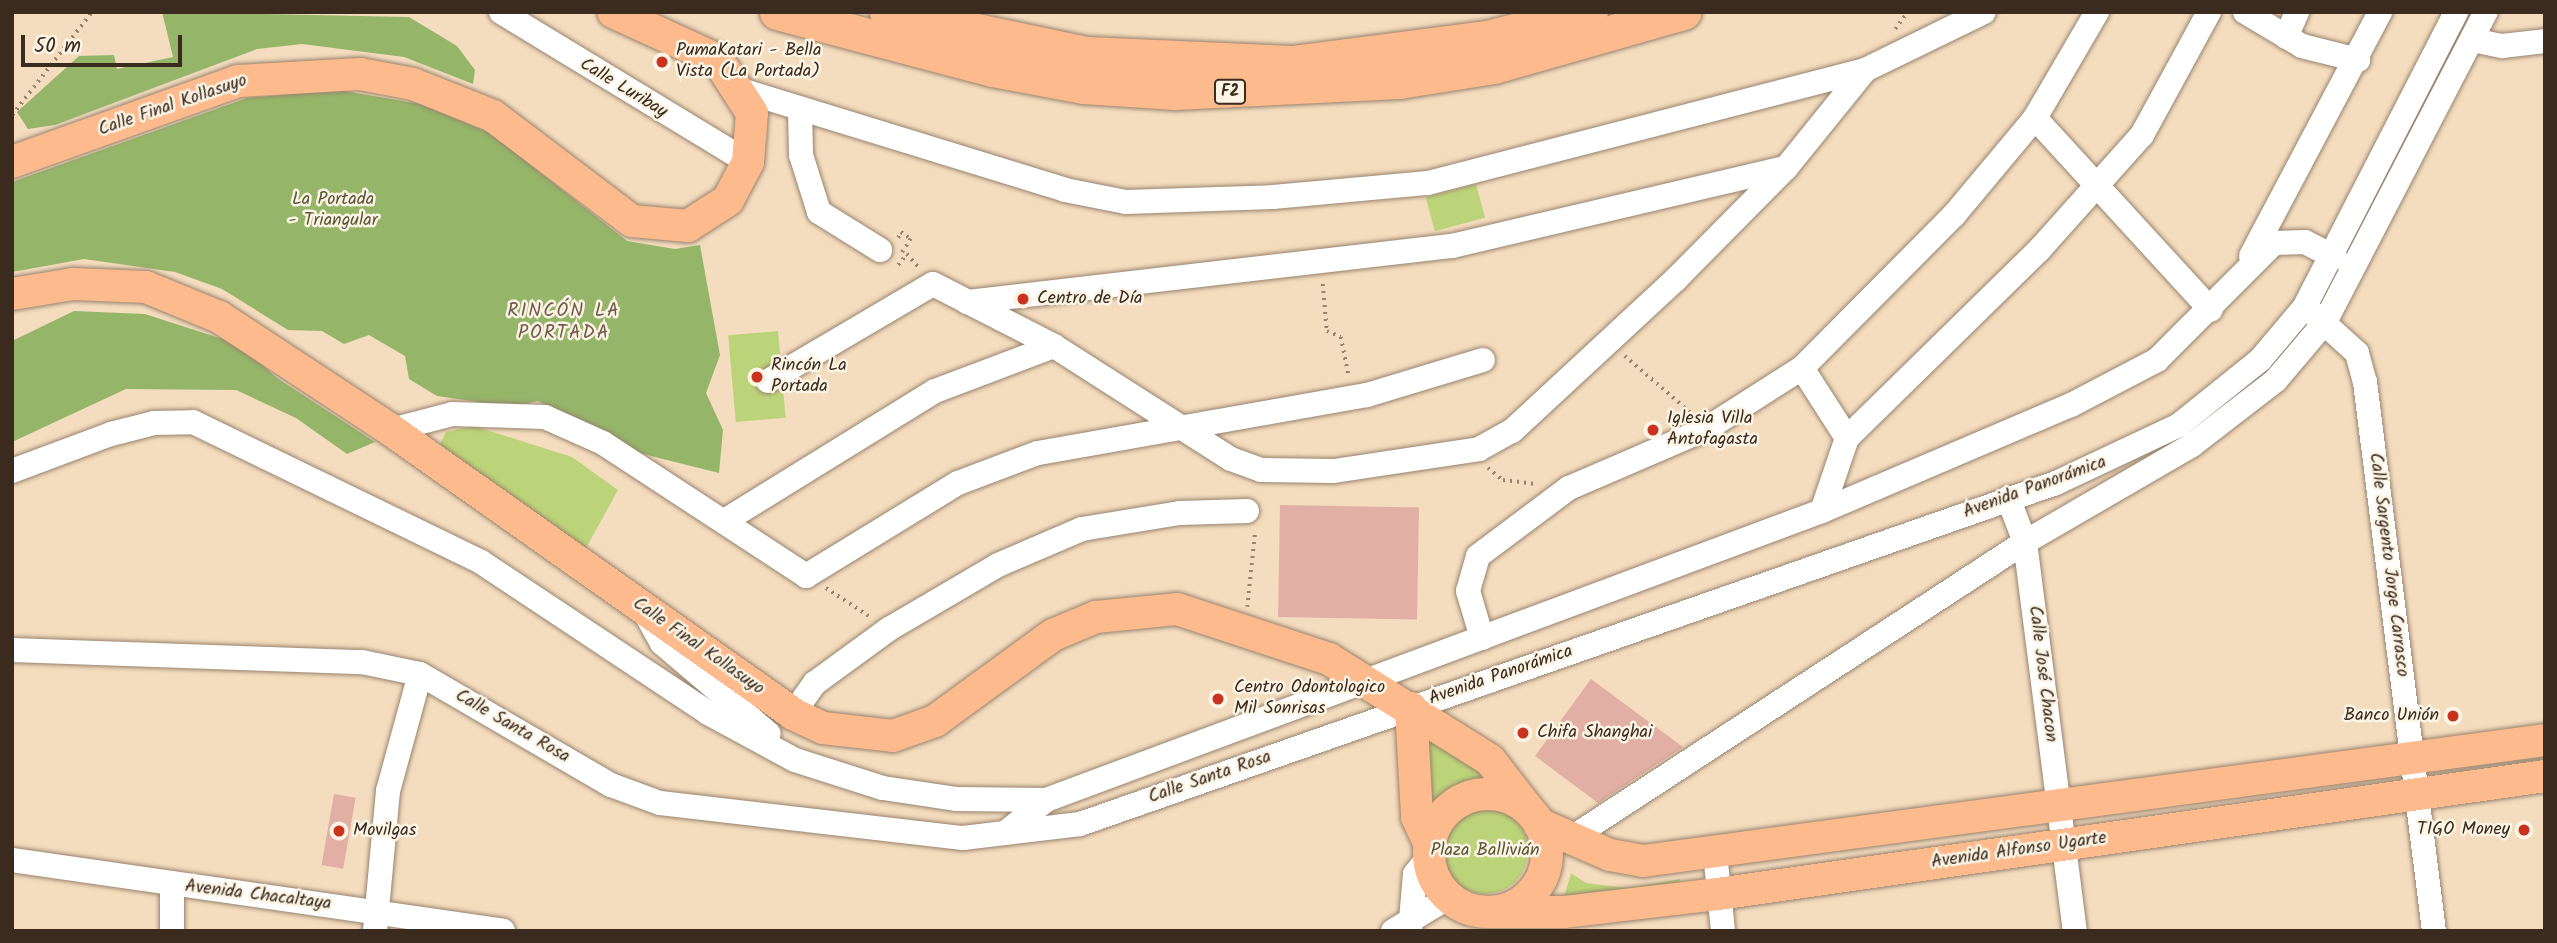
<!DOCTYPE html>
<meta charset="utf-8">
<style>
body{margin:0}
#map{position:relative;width:2557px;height:943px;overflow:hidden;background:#f4dcbe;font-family:Kalam,sans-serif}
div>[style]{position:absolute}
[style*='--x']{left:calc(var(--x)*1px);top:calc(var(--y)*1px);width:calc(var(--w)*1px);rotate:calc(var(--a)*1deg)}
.green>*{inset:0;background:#bcd479;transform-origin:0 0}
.round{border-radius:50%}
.forest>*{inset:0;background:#95b669}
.building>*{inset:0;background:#e2afa4;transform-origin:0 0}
.path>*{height:3.5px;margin-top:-1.75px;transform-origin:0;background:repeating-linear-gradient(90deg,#98836e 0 2px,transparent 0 7px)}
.roads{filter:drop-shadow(0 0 2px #98836e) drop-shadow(0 0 2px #98836e)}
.minor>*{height:24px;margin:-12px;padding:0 12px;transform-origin:12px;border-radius:12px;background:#fff}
.major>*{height:32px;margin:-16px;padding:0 16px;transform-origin:16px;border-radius:16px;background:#fcba8d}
.major>.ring{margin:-16px;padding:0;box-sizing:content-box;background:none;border:32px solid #fcba8d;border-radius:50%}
.highway>*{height:35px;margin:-17.5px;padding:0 17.5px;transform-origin:17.5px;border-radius:17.5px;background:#fcba8d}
.dots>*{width:19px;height:19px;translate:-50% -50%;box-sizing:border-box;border:4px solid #fcf5e5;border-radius:50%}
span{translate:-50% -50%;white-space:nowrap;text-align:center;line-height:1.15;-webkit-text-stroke:5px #fcf5e5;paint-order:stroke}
.shield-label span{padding:2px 5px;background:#fcf5e5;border:2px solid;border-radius:5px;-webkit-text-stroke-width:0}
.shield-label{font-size:16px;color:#3b2a1e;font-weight:700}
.poi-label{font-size:18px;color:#3b2a1e}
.left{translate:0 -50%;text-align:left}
.right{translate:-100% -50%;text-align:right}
.street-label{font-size:18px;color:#3b2a1e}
.park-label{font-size:18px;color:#5b5435}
.neighbourhood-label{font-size:19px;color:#75594d;letter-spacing:2px}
.frame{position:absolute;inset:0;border:14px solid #3b2a1e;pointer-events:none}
.scale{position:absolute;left:21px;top:35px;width:161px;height:32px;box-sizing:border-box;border:4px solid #3b2a1e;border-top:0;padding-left:9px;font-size:21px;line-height:24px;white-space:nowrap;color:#3b2a1e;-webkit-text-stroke:5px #fcf5e5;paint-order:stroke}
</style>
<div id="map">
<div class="green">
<i style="left:1476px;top:184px;width:35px;height:52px;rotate:75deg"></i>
<i style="left:778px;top:331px;width:87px;height:50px;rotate:85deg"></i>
<i style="clip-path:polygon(474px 426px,572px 457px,618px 490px,586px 548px,439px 446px,446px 432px)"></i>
<i style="clip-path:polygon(1431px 730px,1507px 780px,1464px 790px,1424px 827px,1419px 753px)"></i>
<i class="round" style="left:1442px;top:808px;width:86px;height:86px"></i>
<i style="clip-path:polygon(1571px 873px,1586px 883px,1627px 888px,1680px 879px,1681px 885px,1562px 904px)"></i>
</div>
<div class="forest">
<i style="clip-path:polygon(162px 12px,409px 17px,457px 46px,475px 70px,473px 84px,404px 57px,302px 44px,257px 49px,55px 125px,28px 129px,17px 112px,79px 56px,114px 55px,117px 69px,173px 57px)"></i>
<i style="clip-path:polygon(338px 90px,421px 104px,490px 133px,627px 241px,675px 249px,700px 245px,720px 355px,706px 393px,723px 430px,719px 473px,639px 453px,538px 401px,513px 407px,437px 396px,409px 379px,405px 356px,369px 335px,344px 344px,322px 331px,288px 330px,222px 289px,175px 272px,84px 259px,12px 272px,12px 182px,247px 98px)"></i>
<i style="clip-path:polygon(74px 311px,145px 314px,238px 344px,277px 378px,375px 442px,347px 454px,296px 418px,236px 390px,126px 389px,12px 442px,12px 341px)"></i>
</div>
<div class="building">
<i style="left:1280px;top:505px;width:139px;height:112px;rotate:1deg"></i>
<i style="clip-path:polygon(1591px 679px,1683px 747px,1598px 803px,1535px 756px)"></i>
<i style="left:334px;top:794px;width:22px;height:72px;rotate:10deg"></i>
</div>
<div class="path">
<i style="--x:1895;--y:29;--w:21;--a:-53"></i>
<i style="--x:12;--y:115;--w:130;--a:-52.2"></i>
<i style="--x:898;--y:238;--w:7;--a:-63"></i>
<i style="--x:901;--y:232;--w:12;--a:35"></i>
<i style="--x:911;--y:239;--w:17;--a:123"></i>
<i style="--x:898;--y:265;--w:14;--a:-51"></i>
<i style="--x:907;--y:254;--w:18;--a:49"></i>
<i style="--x:1323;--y:284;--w:47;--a:85.1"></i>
<i style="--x:1327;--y:331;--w:15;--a:23"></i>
<i style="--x:1341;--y:337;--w:41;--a:78.7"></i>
<i style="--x:1625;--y:356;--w:87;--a:40.8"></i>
<i style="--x:1488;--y:468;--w:19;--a:39"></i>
<i style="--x:1503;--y:480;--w:32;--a:7"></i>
<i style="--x:826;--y:588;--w:51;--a:33.1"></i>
<i style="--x:1247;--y:607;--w:76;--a:-84"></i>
</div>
<div class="roads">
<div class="minor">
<i style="--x:501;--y:12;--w:289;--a:31.3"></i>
<i style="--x:2245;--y:12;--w:66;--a:30.8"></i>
<i style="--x:2302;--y:46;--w:58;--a:14"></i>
<i style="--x:2286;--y:37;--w:27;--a:-66"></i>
<i style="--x:2473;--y:40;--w:30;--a:12"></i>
<i style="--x:2502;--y:46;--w:43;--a:-6.6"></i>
<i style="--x:744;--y:91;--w:336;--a:17.1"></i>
<i style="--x:1065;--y:190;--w:62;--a:11.1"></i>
<i style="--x:1126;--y:202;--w:147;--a:-1.9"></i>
<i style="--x:1273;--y:197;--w:156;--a:-5.2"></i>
<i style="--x:1428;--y:183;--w:451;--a:-14.5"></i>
<i style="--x:1865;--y:70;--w:132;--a:-26"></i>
<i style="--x:800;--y:110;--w:45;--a:88.7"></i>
<i style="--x:801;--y:155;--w:60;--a:72.5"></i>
<i style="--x:819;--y:212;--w:72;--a:31.9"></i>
<i style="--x:2035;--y:118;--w:260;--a:47.5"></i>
<i style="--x:2251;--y:256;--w:276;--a:-62.1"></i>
<i style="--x:967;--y:302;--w:488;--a:-6.6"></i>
<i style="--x:1452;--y:246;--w:342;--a:-13.2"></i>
<i style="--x:2314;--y:314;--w:58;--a:42.2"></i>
<i style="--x:2357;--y:353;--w:30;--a:75"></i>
<i style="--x:2365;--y:382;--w:553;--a:82.84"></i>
<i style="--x:1802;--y:368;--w:83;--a:57.3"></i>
<i style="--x:1847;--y:438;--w:77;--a:108.9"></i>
<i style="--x:768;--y:381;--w:191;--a:-30.5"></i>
<i style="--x:933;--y:284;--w:136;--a:27.1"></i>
<i style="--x:1054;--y:346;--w:210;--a:32.6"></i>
<i style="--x:1231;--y:459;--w:32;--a:20"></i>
<i style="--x:1261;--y:470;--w:73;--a:0.8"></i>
<i style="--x:1334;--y:471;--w:147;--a:-8.6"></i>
<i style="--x:1479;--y:449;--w:38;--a:-29"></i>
<i style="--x:1512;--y:431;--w:224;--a:-42.8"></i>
<i style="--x:1676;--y:279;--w:156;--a:-45.3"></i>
<i style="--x:1786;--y:168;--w:126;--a:-51.1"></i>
<i style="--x:391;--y:430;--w:64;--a:-14.5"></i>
<i style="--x:453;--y:414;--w:92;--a:1.9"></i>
<i style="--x:545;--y:417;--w:64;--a:24.1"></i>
<i style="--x:603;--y:443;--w:243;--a:33.2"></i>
<i style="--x:806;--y:576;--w:178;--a:-31.5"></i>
<i style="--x:958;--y:483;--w:85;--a:-20.6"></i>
<i style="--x:1038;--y:453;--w:334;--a:-10"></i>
<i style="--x:1367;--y:395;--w:121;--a:-16.8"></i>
<i style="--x:1847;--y:438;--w:269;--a:-44.4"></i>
<i style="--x:2039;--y:250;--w:154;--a:-48.2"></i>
<i style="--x:2142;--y:135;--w:140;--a:-61.4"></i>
<i style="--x:12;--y:471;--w:106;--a:-20.5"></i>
<i style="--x:111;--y:434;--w:44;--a:-14.3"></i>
<i style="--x:154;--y:423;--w:39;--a:-1"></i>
<i style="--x:193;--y:422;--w:320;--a:25.9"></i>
<i style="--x:481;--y:562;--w:273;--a:33.6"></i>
<i style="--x:708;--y:713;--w:99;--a:28.4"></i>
<i style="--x:795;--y:760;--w:92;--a:17.7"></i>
<i style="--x:883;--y:788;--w:75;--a:8.5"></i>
<i style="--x:957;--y:799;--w:89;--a:0.6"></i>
<i style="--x:2008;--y:498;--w:47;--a:68.9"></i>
<i style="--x:2025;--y:542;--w:392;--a:82.7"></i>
<i style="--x:726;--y:520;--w:246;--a:-31.7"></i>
<i style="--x:935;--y:391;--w:127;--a:-20.7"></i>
<i style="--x:643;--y:609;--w:39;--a:61"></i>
<i style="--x:662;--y:643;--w:140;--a:40.4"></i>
<i style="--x:1482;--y:638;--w:49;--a:-106.6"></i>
<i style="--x:1468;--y:591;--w:36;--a:-74"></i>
<i style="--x:1478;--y:556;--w:114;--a:-36.8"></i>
<i style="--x:1569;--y:488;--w:151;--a:-23.3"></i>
<i style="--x:1708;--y:428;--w:112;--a:-32.6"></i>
<i style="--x:1802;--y:368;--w:216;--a:-45.2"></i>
<i style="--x:1954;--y:215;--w:126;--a:-50.1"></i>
<i style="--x:2035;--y:118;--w:123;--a:-59.7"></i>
<i style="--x:12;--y:650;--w:350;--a:2"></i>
<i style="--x:362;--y:662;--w:59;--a:11.7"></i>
<i style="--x:420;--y:674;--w:221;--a:30.2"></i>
<i style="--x:611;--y:785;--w:52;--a:20.2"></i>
<i style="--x:660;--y:803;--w:305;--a:6.6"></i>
<i style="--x:963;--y:838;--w:118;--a:-6.8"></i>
<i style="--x:1080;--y:824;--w:1034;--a:-19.26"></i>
<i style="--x:2056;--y:483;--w:136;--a:-25.2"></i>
<i style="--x:2179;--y:425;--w:104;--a:-38.7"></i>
<i style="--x:2260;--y:360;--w:68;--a:-49.8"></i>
<i style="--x:2304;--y:308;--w:333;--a:-62.8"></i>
<i style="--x:793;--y:714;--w:38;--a:-55"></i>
<i style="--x:815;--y:683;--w:92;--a:-36.1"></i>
<i style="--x:889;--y:629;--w:126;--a:-30.4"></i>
<i style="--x:998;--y:565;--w:91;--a:-23.2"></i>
<i style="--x:1082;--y:529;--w:99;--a:-9.3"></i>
<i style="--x:1180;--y:513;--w:67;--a:-1.7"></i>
<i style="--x:1005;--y:833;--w:53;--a:-38.8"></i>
<i style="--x:1046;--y:800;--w:828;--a:-20.43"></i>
<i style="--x:1822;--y:511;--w:271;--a:-23.1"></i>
<i style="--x:2071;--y:405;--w:97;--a:-27.6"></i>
<i style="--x:2157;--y:360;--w:165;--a:-45"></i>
<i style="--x:2274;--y:243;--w:31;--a:-2"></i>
<i style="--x:2305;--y:242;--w:34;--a:27"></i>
<i style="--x:1573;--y:837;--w:540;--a:-33.13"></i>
<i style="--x:2025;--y:542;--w:193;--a:-30.1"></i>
<i style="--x:2192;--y:445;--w:106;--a:-37.7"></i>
<i style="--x:2276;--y:380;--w:76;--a:-49.8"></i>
<i style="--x:2325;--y:322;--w:349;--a:-62.6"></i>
<i style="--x:1715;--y:853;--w:78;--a:84.1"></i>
<i style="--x:12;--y:860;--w:496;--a:8.2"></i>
<i style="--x:172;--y:931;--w:46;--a:-90"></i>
<i style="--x:375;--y:931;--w:141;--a:-84.7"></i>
<i style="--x:388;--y:791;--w:121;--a:-74.7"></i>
<i style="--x:1393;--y:931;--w:66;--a:-31.3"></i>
<i style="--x:1410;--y:931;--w:57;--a:-85"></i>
<i style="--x:1415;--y:874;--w:22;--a:-51"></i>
</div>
<div class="major">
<i style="--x:12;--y:162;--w:240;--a:-19.7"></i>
<i style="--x:238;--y:81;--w:122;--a:-3.3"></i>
<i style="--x:360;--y:74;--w:54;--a:10.7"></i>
<i style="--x:413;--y:84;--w:86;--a:21.8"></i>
<i style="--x:493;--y:116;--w:174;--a:37.1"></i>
<i style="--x:632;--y:221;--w:56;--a:5.1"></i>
<i style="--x:688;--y:226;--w:48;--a:-33"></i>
<i style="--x:728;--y:200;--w:43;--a:-62.2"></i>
<i style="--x:748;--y:162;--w:49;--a:-85.3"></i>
<i style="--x:752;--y:113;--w:63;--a:-122.7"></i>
<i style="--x:718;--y:60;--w:115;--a:-155.4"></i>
<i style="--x:12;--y:294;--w:62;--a:-9.3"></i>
<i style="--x:73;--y:284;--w:73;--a:2.4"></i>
<i style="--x:146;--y:287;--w:79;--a:22.3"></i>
<i style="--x:219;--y:317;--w:206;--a:33.3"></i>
<i style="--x:391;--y:430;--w:492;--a:35.2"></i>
<i style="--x:793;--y:714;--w:33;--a:25"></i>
<i style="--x:823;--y:728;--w:70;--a:6.5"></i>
<i style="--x:893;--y:736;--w:45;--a:-19.7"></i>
<i style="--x:935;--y:721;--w:146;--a:-36.1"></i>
<i style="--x:1053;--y:635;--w:47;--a:-22.7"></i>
<i style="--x:1096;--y:617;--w:81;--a:-5.6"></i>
<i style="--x:1177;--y:609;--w:160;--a:18.2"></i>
<i style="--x:1329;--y:659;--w:190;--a:32.1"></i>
<i style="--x:1490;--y:760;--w:62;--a:52.2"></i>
<i style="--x:1411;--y:708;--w:109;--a:86.8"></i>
<i style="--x:1417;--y:817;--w:31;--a:65"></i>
<i class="ring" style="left:1429px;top:794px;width:86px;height:86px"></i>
<i style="--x:1539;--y:824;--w:77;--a:23.6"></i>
<i style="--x:1610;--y:855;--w:34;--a:10"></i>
<i style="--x:1643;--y:861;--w:910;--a:-7.64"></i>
<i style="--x:1492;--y:912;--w:72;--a:0"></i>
<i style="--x:1564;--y:912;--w:155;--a:-6.7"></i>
<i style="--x:1718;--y:894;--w:835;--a:-8.12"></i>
</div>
<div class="highway">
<i style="--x:777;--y:12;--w:223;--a:14.8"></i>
<i style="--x:993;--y:69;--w:92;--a:10.7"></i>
<i style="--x:1083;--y:86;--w:92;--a:3.7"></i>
<i style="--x:1175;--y:92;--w:224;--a:-2.8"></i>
<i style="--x:1399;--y:81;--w:96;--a:-9"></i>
<i style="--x:1494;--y:66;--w:197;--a:-15.9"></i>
<i style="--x:887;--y:12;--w:204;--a:11.9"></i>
<i style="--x:1087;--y:54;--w:205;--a:2.5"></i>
<i style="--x:1292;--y:63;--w:197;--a:-7.3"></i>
<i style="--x:1487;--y:38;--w:106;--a:-14.2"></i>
</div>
</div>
<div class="dots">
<i style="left:662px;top:62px;background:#c8321e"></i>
<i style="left:1023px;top:299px;background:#c8321e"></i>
<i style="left:757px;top:377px;background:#c8321e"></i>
<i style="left:1653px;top:430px;background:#c8321e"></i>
<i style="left:1218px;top:699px;background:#c8321e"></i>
<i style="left:2453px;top:716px;background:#c8321e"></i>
<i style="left:1523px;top:733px;background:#c8321e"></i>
<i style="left:2524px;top:830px;background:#c8321e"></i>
<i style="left:339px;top:831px;background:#c8321e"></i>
</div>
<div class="shield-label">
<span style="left:1230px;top:92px">F2</span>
</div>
<div class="poi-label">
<span class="left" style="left:676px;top:62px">PumaKatari - Bella<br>Vista (La Portada)</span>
<span class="left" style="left:1037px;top:299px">Centro de Día</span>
<span class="left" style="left:771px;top:377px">Rincón La<br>Portada</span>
<span class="left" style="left:1667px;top:430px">Iglesia Villa<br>Antofagasta</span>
<span class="left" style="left:1234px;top:699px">Centro Odontologico<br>Mil Sonrisas</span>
<span class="right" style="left:2439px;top:716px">Banco Unión</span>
<span class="left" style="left:1537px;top:733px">Chifa Shanghai</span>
<span class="right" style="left:2510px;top:830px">TIGO Money</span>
<span class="left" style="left:353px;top:831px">Movilgas</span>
</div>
<div class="street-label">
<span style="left:623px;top:89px;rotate:31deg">Calle Luribay</span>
<span style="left:173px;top:106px;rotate:-19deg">Calle Final Kollasuyo</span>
<span style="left:2035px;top:488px;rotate:-20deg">Avenida Panorámica</span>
<span style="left:2388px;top:565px;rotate:83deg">Calle Sargento Jorge Carrasco</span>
<span style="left:698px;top:647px;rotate:35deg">Calle Final Kollasuyo</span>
<span style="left:2042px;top:674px;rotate:83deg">Calle José Chacon</span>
<span style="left:1501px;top:676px;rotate:-19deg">Avenida Panorámica</span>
<span style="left:512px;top:727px;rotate:30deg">Calle Santa Rosa</span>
<span style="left:1210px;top:778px;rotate:-19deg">Calle Santa Rosa</span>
<span style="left:2019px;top:851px;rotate:-8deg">Avenida Alfonso Ugarte</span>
<span style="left:258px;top:896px;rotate:7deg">Avenida Chacaltaya</span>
</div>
<div class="park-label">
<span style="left:333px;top:211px">La Portada<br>- Triangular</span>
<span style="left:1485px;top:851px">Plaza Ballivián</span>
</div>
<div class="neighbourhood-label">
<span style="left:564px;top:323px">RINCÓN LA<br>PORTADA</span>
</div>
<div class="frame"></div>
<div class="scale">50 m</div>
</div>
